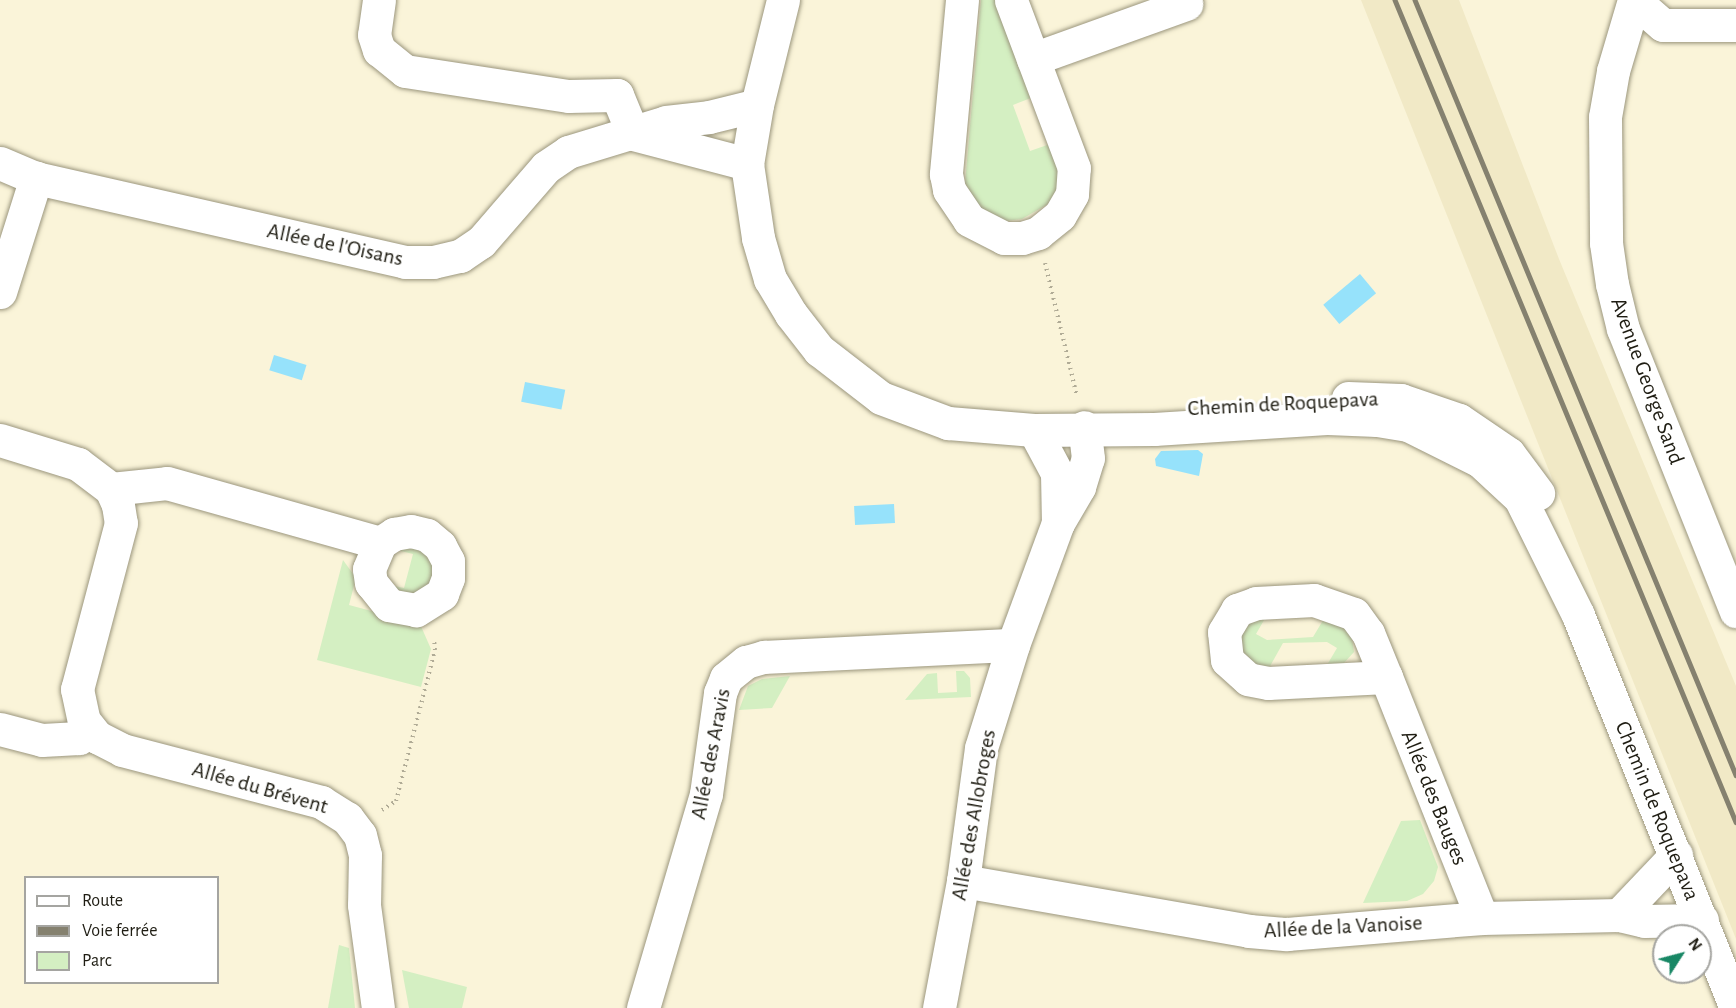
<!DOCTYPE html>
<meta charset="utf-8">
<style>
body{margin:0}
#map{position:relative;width:1736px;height:1008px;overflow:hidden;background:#faf4d9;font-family:"Alegreya Sans",sans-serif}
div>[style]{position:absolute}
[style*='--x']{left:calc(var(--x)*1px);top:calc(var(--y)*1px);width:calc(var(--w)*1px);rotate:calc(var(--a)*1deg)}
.built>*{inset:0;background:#f1e9c6}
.green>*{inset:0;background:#d4efc2}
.water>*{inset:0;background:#96e2fb;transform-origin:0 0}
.path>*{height:4px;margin-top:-2px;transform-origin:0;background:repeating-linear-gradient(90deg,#b0ab96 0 1.5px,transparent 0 6px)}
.roads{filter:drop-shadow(0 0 2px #9b967d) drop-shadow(0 0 2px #9b967d)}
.minor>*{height:33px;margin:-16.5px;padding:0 16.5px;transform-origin:16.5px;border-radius:16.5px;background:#fff}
.rail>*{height:4.5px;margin:-2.25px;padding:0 2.25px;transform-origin:2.25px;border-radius:2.25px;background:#85816f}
span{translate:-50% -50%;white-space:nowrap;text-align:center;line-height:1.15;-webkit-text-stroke:6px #fff;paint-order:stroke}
.street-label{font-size:22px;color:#1f1d13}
.legend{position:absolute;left:24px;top:876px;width:195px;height:108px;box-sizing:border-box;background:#fff;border:2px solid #a5a5a1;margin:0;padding:8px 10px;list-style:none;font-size:18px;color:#1f1d13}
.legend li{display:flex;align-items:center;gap:12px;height:30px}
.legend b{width:30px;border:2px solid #a5a5a1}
.north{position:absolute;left:1652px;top:924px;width:60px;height:60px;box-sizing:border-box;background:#fff;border:2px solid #a5a5a1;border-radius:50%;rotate:54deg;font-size:16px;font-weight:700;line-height:24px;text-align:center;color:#1f1d13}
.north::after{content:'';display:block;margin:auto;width:21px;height:27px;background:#188765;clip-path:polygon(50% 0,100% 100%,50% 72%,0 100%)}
</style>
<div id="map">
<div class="built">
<i style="clip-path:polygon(1361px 0,1459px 0,1559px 259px,1736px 686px,1736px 939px)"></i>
</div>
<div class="green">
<i style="clip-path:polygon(981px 0,1000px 0,1036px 96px,1013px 105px,1030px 151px,1053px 143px,1061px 181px,1048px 204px,1022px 219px,1005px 221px,979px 208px,965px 183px)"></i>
<i style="clip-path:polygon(411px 542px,430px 553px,435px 584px,408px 600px,384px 584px,404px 588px,413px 554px,393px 549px)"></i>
<i style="clip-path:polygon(343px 560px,356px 578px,349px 605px,420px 624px,431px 649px,421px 687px,317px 660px)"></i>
<i style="clip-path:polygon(1267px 615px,1256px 634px,1267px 640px,1313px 637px,1325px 617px,1351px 631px,1354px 652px,1344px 663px,1327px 665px,1337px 648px,1327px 642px,1283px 643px,1269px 668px,1258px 667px,1242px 651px,1241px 636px,1247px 624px)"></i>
<i style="clip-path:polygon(956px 671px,964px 671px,970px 678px,971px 697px,905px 700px,927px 674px,937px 673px,938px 693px,957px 692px)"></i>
<i style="clip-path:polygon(790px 676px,772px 708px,739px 710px,748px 686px,762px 679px)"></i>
<i style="clip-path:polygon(1420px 820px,1438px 867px,1434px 881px,1423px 894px,1407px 901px,1363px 903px,1401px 821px)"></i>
<i style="clip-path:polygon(339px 945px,349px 948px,355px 1008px,328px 1008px)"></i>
<i style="clip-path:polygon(402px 970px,467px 987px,462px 1008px,409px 1008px)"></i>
</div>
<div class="water">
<i style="left:1360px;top:274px;width:25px;height:48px;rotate:50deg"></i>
<i style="left:274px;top:355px;width:34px;height:16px;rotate:17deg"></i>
<i style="left:525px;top:382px;width:41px;height:20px;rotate:11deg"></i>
<i style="clip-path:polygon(1198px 450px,1203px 454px,1199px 476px,1156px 466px,1155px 459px,1161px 451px)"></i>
<i style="left:894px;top:504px;width:19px;height:40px;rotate:87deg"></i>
</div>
<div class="path">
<i style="--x:1045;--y:263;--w:137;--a:76.5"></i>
<i style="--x:382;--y:810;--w:17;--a:-33"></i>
<i style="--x:396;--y:801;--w:156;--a:-75.5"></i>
<i style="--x:435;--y:650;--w:11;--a:-95"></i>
</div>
<div class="roads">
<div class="minor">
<i style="--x:379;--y:0;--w:35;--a:98"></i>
<i style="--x:374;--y:35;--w:16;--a:72"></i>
<i style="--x:379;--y:50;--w:33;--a:39"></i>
<i style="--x:405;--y:71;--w:165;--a:8.7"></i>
<i style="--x:568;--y:96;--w:49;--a:-1.2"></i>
<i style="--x:617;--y:95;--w:42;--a:67.7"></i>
<i style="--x:783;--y:0;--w:108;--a:103.9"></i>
<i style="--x:757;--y:105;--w:60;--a:99.6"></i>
<i style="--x:747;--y:164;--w:75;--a:81.5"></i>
<i style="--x:758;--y:238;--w:43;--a:73.7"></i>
<i style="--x:770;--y:279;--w:41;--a:59"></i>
<i style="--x:791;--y:314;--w:46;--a:52.1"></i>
<i style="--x:819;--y:350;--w:78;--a:37.7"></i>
<i style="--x:881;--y:398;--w:72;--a:20.5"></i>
<i style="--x:948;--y:423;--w:86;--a:4.7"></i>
<i style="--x:1034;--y:430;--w:120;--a:-0.5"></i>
<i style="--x:1154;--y:429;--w:173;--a:-3.6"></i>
<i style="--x:1327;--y:418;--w:50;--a:2.3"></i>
<i style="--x:1377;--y:420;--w:31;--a:9"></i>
<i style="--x:1408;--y:425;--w:80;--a:26.6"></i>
<i style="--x:1480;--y:461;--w:54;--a:42.8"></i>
<i style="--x:1520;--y:498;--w:131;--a:63.6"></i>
<i style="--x:1578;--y:615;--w:424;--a:68.1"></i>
<i style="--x:962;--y:0;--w:175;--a:95.3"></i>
<i style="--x:946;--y:174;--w:16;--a:79"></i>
<i style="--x:949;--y:190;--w:36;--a:56"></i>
<i style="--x:969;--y:220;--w:39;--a:27"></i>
<i style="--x:1004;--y:238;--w:18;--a:0"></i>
<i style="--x:1022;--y:238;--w:17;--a:-17"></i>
<i style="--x:1038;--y:233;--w:28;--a:-39"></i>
<i style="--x:1060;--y:215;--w:24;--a:-60"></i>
<i style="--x:1072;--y:194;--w:26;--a:-86"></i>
<i style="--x:1074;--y:168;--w:179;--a:-110.6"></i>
<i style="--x:1634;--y:0;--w:74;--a:106.5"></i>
<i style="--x:1613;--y:71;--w:47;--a:99.9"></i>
<i style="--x:1605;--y:117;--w:126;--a:89.5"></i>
<i style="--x:1606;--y:243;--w:41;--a:81.7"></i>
<i style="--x:1612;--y:284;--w:46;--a:76.3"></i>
<i style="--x:1623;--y:329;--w:304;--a:68.2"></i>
<i style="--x:1634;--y:0;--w:38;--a:41"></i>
<i style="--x:1663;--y:25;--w:73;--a:0"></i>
<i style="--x:1033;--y:59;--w:163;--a:-19.8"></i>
<i style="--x:633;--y:134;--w:118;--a:14.7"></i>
<i style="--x:0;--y:163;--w:39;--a:23"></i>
<i style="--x:36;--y:178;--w:378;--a:12.8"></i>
<i style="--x:405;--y:262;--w:28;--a:0"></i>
<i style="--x:433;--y:262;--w:28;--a:-13"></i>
<i style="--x:460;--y:256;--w:25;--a:-34"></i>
<i style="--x:481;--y:242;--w:99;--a:-49.1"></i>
<i style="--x:546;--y:167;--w:27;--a:-34"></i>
<i style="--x:568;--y:152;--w:102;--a:-17"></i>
<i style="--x:666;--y:122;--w:43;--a:-6.6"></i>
<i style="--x:709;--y:117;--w:49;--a:-14"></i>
<i style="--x:0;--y:292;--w:120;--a:-72.5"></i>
<i style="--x:1348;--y:398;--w:53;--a:2.2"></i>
<i style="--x:1401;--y:400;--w:61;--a:19"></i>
<i style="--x:1459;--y:420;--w:60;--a:34.2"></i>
<i style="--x:1509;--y:454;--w:49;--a:53.4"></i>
<i style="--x:1034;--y:430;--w:49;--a:61.9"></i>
<i style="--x:1057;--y:473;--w:50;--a:88.9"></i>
<i style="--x:0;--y:440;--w:82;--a:17.1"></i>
<i style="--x:78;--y:464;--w:41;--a:37.1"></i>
<i style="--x:111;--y:489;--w:17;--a:66"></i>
<i style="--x:118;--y:505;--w:18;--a:81"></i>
<i style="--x:121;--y:523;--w:172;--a:104.8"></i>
<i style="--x:77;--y:689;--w:33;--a:78"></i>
<i style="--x:84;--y:721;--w:21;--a:51"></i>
<i style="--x:97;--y:737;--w:28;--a:27"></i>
<i style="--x:122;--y:750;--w:206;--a:14.6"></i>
<i style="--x:321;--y:802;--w:31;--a:32"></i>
<i style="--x:347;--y:818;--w:21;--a:53"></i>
<i style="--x:360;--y:835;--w:21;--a:76"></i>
<i style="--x:365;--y:855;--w:50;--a:91.1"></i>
<i style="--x:364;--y:905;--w:104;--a:82.3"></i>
<i style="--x:111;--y:489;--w:56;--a:-6.1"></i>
<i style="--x:167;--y:483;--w:221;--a:15.7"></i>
<i style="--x:380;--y:543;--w:17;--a:-33"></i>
<i style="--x:394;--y:534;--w:17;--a:-10"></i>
<i style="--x:411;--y:531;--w:16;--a:14"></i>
<i style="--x:427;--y:535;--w:17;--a:40"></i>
<i style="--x:440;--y:546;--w:17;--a:62"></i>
<i style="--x:448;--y:561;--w:17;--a:90"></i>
<i style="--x:448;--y:578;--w:17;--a:111"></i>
<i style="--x:442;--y:594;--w:31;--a:148"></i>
<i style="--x:416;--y:610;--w:27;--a:-170"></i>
<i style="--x:389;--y:605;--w:28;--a:-129"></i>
<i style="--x:371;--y:583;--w:14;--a:-98"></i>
<i style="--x:369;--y:569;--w:28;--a:-67"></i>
<i style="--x:1386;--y:677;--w:118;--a:177.1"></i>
<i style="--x:1268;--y:683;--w:20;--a:-169"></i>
<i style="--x:1248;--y:679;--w:28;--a:-138"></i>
<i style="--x:1227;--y:660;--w:28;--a:-96"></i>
<i style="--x:1224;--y:632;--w:26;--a:-59"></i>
<i style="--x:1237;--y:610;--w:20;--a:-20"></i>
<i style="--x:1256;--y:603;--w:58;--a:-3"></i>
<i style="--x:1314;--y:600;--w:42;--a:19.3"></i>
<i style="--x:1354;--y:614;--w:24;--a:54"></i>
<i style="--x:1368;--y:633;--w:48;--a:67.8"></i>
<i style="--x:1386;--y:677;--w:259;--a:68.3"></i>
<i style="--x:0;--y:729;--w:43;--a:14.7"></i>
<i style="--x:42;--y:740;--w:37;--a:-3"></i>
<i style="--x:79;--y:738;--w:14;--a:-36"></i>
<i style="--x:963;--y:881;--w:290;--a:9.9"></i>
<i style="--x:1249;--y:931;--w:38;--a:5"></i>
<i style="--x:1287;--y:934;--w:196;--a:-4.7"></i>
<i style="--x:1482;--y:918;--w:137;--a:-1.3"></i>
<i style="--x:1619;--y:915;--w:26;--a:13"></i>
<i style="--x:1644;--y:921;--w:58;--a:-1"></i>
<i style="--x:1619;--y:915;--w:83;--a:-46.5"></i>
<i style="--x:643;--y:1008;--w:223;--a:-73.6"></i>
<i style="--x:706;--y:794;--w:102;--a:-82.1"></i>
<i style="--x:720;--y:693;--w:16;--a:-68"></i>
<i style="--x:726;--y:678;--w:26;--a:-39"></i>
<i style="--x:746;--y:662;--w:19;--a:-16"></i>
<i style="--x:764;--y:657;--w:249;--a:-2.8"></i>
<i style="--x:939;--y:1008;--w:129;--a:-79.3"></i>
<i style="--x:963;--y:881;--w:134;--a:-82.3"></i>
<i style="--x:981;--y:748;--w:108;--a:-72.7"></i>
<i style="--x:1013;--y:645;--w:130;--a:-69.8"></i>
<i style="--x:1058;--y:523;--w:42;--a:-59.7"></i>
<i style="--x:1079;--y:487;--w:30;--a:-73"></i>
<i style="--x:1088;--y:458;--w:31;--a:-97"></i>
</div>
</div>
<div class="rail">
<i style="--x:1395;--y:0;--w:890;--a:67.47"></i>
<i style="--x:1415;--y:0;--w:839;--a:67.5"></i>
</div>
<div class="street-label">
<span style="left:335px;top:245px;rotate:12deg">Allée de l'Oisans</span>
<span style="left:1647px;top:381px;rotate:70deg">Avenue George Sand</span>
<span style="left:1283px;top:404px;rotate:-3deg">Chemin de Roquepava</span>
<span style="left:711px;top:754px;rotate:-79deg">Allée des Aravis</span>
<span style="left:260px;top:788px;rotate:16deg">Allée du Brévent</span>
<span style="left:1434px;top:798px;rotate:68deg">Allée des Bauges</span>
<span style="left:1657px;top:811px;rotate:68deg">Chemin de Roquepava</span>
<span style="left:974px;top:815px;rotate:-80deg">Allée des Allobroges</span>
<span style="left:1343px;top:927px;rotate:-3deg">Allée de la Vanoise</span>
</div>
<ul class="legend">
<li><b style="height:8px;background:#fff"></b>Route</li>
<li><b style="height:8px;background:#85816f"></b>Voie ferrée</li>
<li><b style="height:16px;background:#d4efc2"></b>Parc</li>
</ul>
<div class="north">N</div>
</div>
